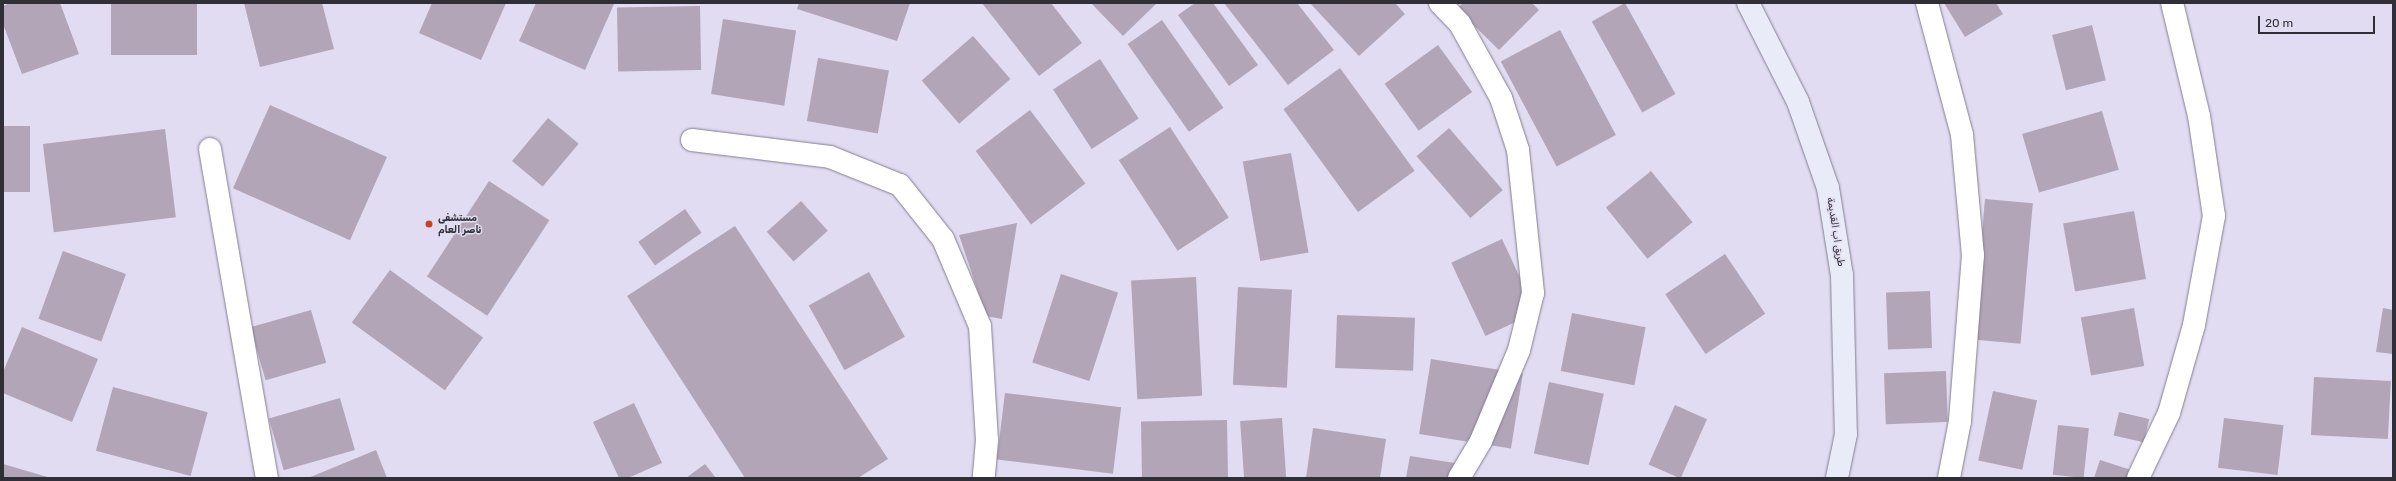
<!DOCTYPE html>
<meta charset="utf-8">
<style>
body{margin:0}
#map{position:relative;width:2396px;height:481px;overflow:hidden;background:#e1dcf1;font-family:Rubik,"Noto Sans Arabic",sans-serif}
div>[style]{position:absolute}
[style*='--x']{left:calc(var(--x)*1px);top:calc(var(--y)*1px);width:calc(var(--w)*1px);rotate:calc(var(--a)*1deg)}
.building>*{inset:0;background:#b2a5b7;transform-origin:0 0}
.roads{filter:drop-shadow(0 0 1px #837e91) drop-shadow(0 0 1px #837e91)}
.street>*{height:22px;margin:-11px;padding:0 11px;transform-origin:11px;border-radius:11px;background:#fff}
.secondary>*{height:22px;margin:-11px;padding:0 11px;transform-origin:11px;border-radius:11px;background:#e9ebf9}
.dots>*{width:11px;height:11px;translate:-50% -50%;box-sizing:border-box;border:2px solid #e1dcf1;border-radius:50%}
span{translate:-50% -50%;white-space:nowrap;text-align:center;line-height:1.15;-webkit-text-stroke:3px #e1dcf1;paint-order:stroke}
.poi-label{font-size:10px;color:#302e36;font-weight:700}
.left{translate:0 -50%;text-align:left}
.street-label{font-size:10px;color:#302e36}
.frame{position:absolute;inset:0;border:4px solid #302e36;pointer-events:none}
.scale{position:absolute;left:2258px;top:16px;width:117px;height:18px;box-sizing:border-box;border:2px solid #302e36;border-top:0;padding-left:5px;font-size:12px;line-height:14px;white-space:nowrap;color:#302e36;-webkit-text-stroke:3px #e1dcf1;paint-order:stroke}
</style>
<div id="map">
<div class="building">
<i style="clip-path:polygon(10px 3px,60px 3px,79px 54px,22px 74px,3px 24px,3px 6px)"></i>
<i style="left:111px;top:3px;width:86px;height:52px"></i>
<i style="clip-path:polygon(244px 3px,322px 3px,334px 49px,260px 67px)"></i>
<i style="clip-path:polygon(432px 3px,506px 3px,481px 60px,419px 33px)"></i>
<i style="clip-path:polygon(536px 3px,614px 4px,585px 70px,519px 41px)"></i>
<i style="clip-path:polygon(799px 3px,910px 3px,897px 41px,797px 9px)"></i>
<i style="clip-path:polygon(982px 3px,1051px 3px,1082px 43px,1039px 76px)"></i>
<i style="clip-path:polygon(1091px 3px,1157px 3px,1123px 36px)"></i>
<i style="clip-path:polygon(1195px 3px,1213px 3px,1258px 65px,1229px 86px,1178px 15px)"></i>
<i style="clip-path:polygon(1224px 3px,1297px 3px,1334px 50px,1288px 85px)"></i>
<i style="clip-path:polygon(1310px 3px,1395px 3px,1405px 14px,1359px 56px)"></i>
<i style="clip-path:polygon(1463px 3px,1532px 3px,1539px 10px,1499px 50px,1457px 9px)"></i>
<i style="left:1625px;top:3px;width:104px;height:38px;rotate:61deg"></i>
<i style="clip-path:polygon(1944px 3px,1996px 3px,2003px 14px,1965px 37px)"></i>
<i style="left:700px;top:6px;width:64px;height:83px;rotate:89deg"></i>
<i style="left:723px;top:19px;width:74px;height:76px;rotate:9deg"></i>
<i style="left:1162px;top:20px;width:107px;height:42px;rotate:55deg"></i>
<i style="left:2092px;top:25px;width:57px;height:41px;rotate:76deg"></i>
<i style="left:1560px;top:30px;width:119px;height:67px;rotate:62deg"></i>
<i style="left:973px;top:36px;width:57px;height:68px;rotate:49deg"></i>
<i style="left:1438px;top:45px;width:58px;height:66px;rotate:54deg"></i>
<i style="left:818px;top:58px;width:72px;height:64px;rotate:10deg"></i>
<i style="left:1100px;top:59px;width:71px;height:56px;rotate:57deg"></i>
<i style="left:1340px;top:68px;width:127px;height:70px;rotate:54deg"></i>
<i style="left:270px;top:105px;width:128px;height:91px;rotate:24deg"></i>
<i style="left:1030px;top:110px;width:92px;height:68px;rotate:53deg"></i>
<i style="left:2102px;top:111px;width:61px;height:83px;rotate:74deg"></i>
<i style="left:548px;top:118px;width:40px;height:56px;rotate:40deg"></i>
<i style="left:3px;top:126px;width:27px;height:66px"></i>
<i style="left:1170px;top:127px;width:108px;height:61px;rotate:57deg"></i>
<i style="left:1449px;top:128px;width:82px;height:43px;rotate:49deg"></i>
<i style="left:165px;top:129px;width:89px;height:123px;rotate:83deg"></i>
<i style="left:1291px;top:153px;width:101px;height:49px;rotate:80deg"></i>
<i style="left:1651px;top:171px;width:66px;height:58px;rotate:51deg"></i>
<i style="left:489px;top:181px;width:72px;height:114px;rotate:33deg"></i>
<i style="left:1985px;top:199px;width:48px;height:141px;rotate:5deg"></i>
<i style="left:801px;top:201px;width:40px;height:46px;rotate:48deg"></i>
<i style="left:685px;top:209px;width:29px;height:57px;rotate:55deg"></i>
<i style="left:2134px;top:211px;width:69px;height:72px;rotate:80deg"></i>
<i style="clip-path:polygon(1017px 223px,1002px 319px,986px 316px,959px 235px)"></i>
<i style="clip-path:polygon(735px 226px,888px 459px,858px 478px,745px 478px,627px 296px)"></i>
<i style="left:1502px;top:239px;width:81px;height:56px;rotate:65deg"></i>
<i style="left:63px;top:251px;width:67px;height:72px;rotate:20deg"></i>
<i style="left:1725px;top:254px;width:72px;height:72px;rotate:56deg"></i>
<i style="left:390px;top:270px;width:115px;height:65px;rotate:36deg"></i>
<i style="left:869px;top:272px;width:74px;height:69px;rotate:61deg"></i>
<i style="left:1061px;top:274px;width:60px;height:93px;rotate:18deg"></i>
<i style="left:1196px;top:277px;width:119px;height:65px;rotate:87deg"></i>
<i style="left:1238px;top:287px;width:54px;height:98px;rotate:3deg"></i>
<i style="left:1930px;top:291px;width:57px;height:44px;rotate:88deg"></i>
<i style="left:2134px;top:308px;width:59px;height:54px;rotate:80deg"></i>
<i style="clip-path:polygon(2383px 308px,2393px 310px,2393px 354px,2376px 352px)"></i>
<i style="left:311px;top:310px;width:55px;height:63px;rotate:74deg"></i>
<i style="left:1572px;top:313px;width:75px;height:59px;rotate:11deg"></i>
<i style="left:1337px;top:315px;width:78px;height:53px;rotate:2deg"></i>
<i style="clip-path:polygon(22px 327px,98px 359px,72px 422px,3px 393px,3px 372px)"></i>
<i style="left:1431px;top:359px;width:93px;height:76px;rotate:9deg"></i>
<i style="left:1946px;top:371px;width:51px;height:62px;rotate:88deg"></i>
<i style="left:2314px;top:377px;width:77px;height:58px;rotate:3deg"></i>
<i style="left:1549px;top:382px;width:56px;height:73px;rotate:12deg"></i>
<i style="left:113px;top:387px;width:98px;height:66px;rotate:15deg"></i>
<i style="left:1993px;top:391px;width:45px;height:71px;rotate:12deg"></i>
<i style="left:1005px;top:393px;width:117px;height:67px;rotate:7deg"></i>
<i style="left:340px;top:398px;width:54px;height:74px;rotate:74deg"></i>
<i style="clip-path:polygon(634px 403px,662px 463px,628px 478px,619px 478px,593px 422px)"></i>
<i style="left:1675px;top:405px;width:35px;height:65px;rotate:24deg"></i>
<i style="left:2119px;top:412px;width:31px;height:24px;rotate:13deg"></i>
<i style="left:1282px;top:418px;width:60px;height:42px;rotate:86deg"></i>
<i style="left:2224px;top:418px;width:60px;height:50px;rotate:7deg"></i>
<i style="left:1227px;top:420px;width:58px;height:86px;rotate:89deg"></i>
<i style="left:2058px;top:425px;width:31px;height:50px;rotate:6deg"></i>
<i style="clip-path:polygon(1313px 428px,1386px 439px,1380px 478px,1306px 478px)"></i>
<i style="clip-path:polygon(376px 450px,387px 478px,308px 478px)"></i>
<i style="clip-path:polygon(1410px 456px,1474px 466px,1472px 478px,1406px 478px)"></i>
<i style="clip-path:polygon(2100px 460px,2134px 471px,2132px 478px,2094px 478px)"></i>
<i style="clip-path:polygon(3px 464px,51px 478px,3px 478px)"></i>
<i style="clip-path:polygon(705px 464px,716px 478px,686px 478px)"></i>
</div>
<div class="roads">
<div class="street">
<i style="--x:1440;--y:3;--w:29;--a:46"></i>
<i style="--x:1460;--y:24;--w:85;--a:61"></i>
<i style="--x:1501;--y:98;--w:55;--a:71.9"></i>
<i style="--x:1518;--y:150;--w:144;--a:84"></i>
<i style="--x:1533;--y:293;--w:59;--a:103.8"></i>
<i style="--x:1519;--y:350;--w:99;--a:112.7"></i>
<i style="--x:1481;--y:441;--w:43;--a:120.7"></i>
<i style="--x:1927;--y:3;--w:137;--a:75.1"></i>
<i style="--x:1962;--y:135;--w:121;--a:84.8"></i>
<i style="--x:1973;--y:255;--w:167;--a:94.5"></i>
<i style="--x:1960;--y:421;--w:58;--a:100.9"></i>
<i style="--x:692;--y:140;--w:139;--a:7"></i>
<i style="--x:830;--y:157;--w:75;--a:21.8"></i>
<i style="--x:900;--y:185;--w:69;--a:51.5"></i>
<i style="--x:943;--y:239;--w:95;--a:67"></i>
<i style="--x:980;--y:326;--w:114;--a:86.5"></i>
<i style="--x:987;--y:440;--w:38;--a:95"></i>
<i style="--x:210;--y:149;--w:334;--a:80.2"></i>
<i style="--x:2138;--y:478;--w:72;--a:-64.5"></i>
<i style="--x:2169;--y:413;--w:91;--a:-74.1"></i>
<i style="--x:2194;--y:325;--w:111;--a:-79.6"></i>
<i style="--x:2214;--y:216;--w:101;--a:-98.5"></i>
<i style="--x:2199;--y:116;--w:116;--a:-103.4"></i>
</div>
<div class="secondary">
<i style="--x:1748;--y:3;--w:111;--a:63.2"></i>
<i style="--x:1798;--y:102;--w:91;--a:70.8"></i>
<i style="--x:1828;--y:188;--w:88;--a:80.9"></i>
<i style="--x:1842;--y:275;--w:159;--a:88.6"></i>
<i style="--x:1846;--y:434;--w:45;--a:101.6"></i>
</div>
</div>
<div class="dots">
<i style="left:429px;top:224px;background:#cb4023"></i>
</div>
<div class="poi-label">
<span class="left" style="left:438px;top:224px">مستشفى<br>ناصر العام</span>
</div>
<div class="street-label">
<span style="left:1835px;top:232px;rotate:81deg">طريق اب القديمة</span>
</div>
<div class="frame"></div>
<div class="scale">20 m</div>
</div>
